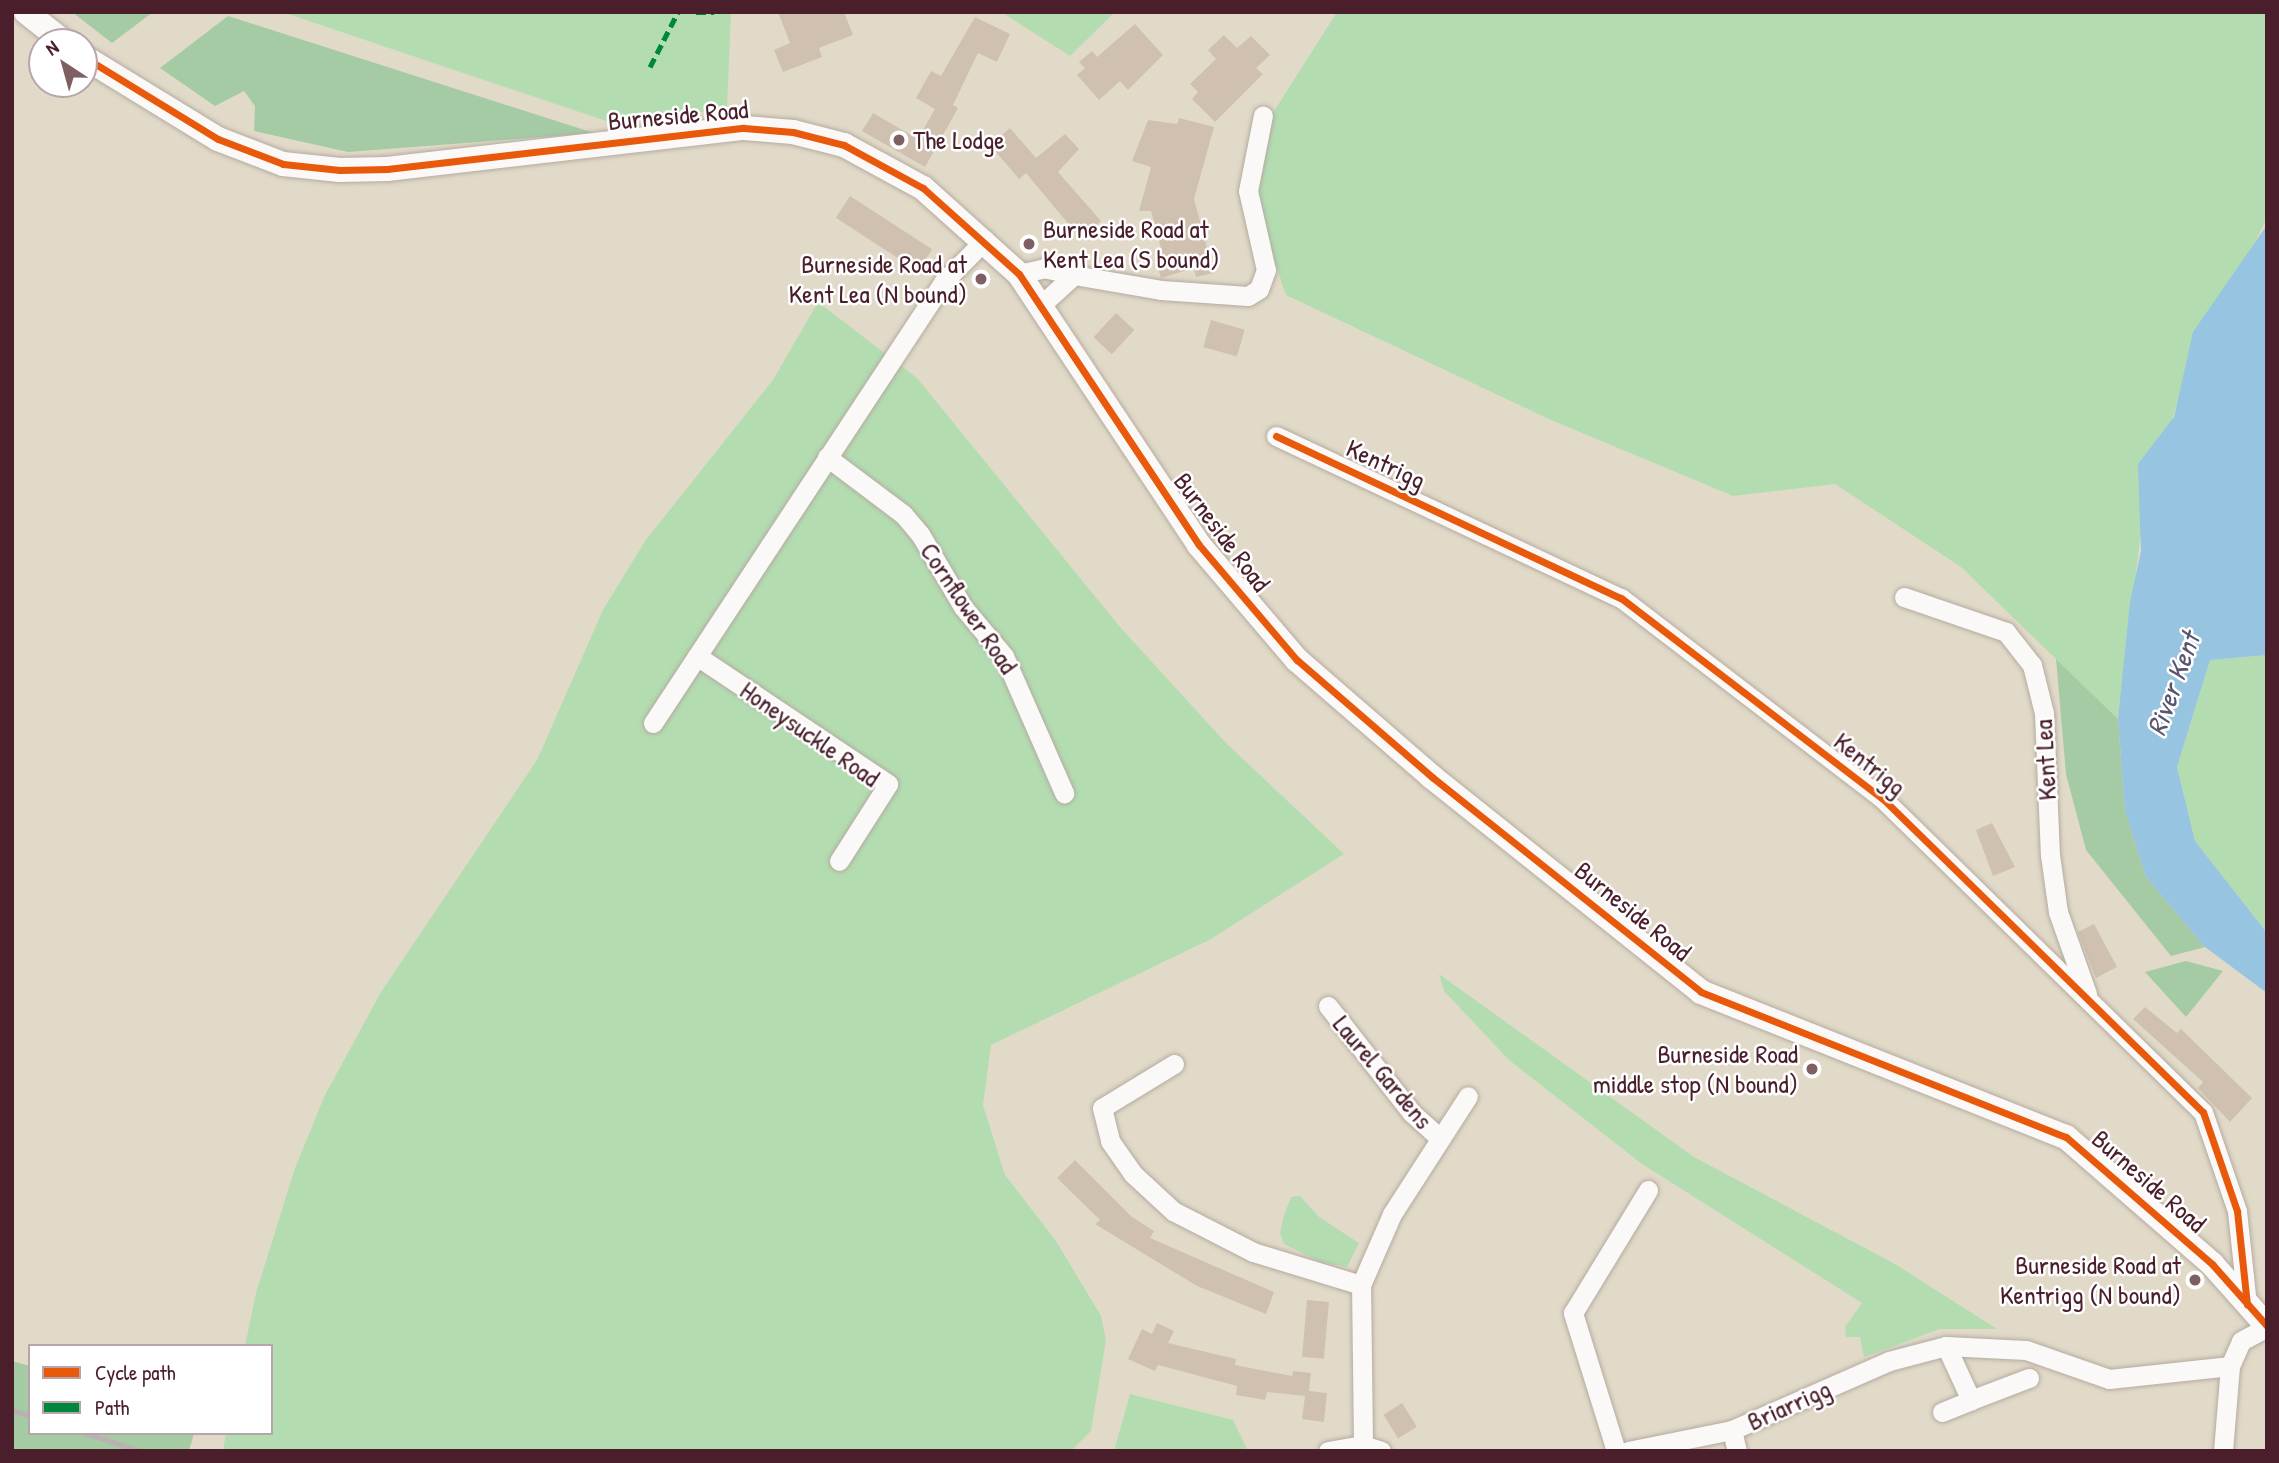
<!DOCTYPE html>
<style>
body{margin:0}
#map{position:relative;width:2279px;height:1463px;overflow:hidden;background:#e2dac8;font-family:"Patrick Hand",sans-serif}
div>[style]{position:absolute}
[style*='--x']{left:calc(var(--x)*1px);top:calc(var(--y)*1px);width:calc(var(--w)*1px);rotate:calc(var(--a)*1deg)}
.green>*{inset:0;background:#b3ddb1}
.forest>*{inset:0;background:#a4cba4}
.water>*{inset:0;background:#96c4e1}
.building>*{inset:0;background:#d0c0af;transform-origin:0 0}
.roads{filter:drop-shadow(0 0 2px #b4aba1) drop-shadow(0 0 2px #b4aba1)}
.minor>*{height:19px;margin:-9.5px;padding:0 9.5px;transform-origin:9.5px;border-radius:9.5px;background:#fbf9f7}
.tertiary>*{height:24px;margin:-12px;padding:0 12px;transform-origin:12px;border-radius:12px;background:#fbf9f7}
.rail>*{height:5px;margin:-2.5px;padding:0 2.5px;transform-origin:2.5px;border-radius:2.5px;background:#b8b2b1}
.quiet>*{height:5px;margin-top:-2.5px;transform-origin:0;background:repeating-linear-gradient(90deg,#00873e 0 10px,transparent 0 15px)}
.cycleway>*{height:7px;margin:-3.5px;padding:0 3.5px;transform-origin:3.5px;border-radius:3.5px;background:#e8590c}
.dots>*{width:19px;height:19px;translate:-50% -50%;box-sizing:border-box;border:4px solid #fff;border-radius:50%}
span{translate:-50% -50%;white-space:nowrap;text-align:center;line-height:1.15;-webkit-text-stroke:5px #fff;paint-order:stroke}
.street-label{font-size:26px;color:#4a1f2b}
.poi-label{font-size:26px;color:#4a1f2b}
.left{translate:0 -50%;text-align:left}
.right{translate:-100% -50%;text-align:right}
.water-label{font-size:28px;color:#59556f;font-style:italic}
.frame{position:absolute;inset:0;border:14px solid #4a1f2b;pointer-events:none}
.legend{position:absolute;left:28px;top:1344px;width:245px;height:91px;box-sizing:border-box;background:#fff;border:2px solid #b7a5aa;margin:0;padding:9px 12px;list-style:none;font-size:21px;color:#4a1f2b}
.legend li{display:flex;align-items:center;gap:14px;height:35px}
.legend b{width:35px;border:2px solid #b7a5aa}
.north{position:absolute;left:28px;top:28px;width:70px;height:70px;box-sizing:border-box;background:#fff;border:2px solid #b7a5aa;border-radius:50%;rotate:324deg;font-size:19px;font-weight:700;line-height:28px;text-align:center;color:#4a1f2b}
.north::after{content:'';display:block;margin:auto;width:24px;height:32px;background:#7f6062;clip-path:polygon(50% 0,100% 100%,50% 72%,0 100%)}
</style>
<div id="map">
<div class="green">
<i style="clip-path:polygon(282px 12px,731px 12px,727px 109px,609px 122px)"></i>
<i style="clip-path:polygon(1001px 12px,1115px 12px,1070px 56px)"></i>
<i style="clip-path:polygon(1337px 12px,2267px 12px,2267px 218px,2180px 392px,2141px 532px,2118px 719px,1961px 567px,1835px 484px,1733px 496px,1551px 420px,1286px 295px,1257px 212px,1255px 192px,1271px 116px)"></i>
<i style="clip-path:polygon(818px 302px,917px 378px,1120px 627px,1226px 743px,1344px 854px,1211px 939px,991px 1045px,983px 1105px,1005px 1175px,1056px 1241px,1101px 1316px,1106px 1340px,1091px 1431px,1071px 1451px,223px 1451px,226px 1433px,271px 1433px,271px 1346px,245px 1346px,256px 1293px,295px 1168px,325px 1095px,381px 992px,537px 760px,603px 610px,645px 541px,773px 380px)"></i>
<i style="clip-path:polygon(2267px 655px,2267px 933px,2195px 841px,2177px 767px,2210px 660px)"></i>
<i style="clip-path:polygon(1439px 974px,1694px 1157px,1895px 1264px,1997px 1329px,1940px 1329px,1864px 1357px,1860px 1337px,1846px 1337px,1845px 1327px,1862px 1303px,1642px 1164px,1509px 1060px,1444px 991px)"></i>
<i style="clip-path:polygon(1300px 1196px,1319px 1217px,1359px 1243px,1347px 1267px,1320px 1262px,1284px 1244px,1280px 1233px,1284px 1215px,1291px 1197px)"></i>
<i style="clip-path:polygon(1130px 1394px,1233px 1420px,1248px 1451px,1114px 1451px)"></i>
</div>
<div class="forest">
<i style="clip-path:polygon(72px 12px,153px 12px,112px 43px)"></i>
<i style="clip-path:polygon(228px 16px,594px 133px,348px 152px,254px 131px,255px 106px,244px 91px,215px 106px,160px 68px)"></i>
<i style="clip-path:polygon(2056px 659px,2118px 719px,2125px 811px,2146px 877px,2205px 947px,2171px 956px,2086px 850px,2066px 774px)"></i>
<i style="clip-path:polygon(2186px 961px,2223px 971px,2186px 1017px,2145px 972px)"></i>
<i style="clip-path:polygon(12px 1361px,30px 1366px,30px 1433px,194px 1433px,189px 1451px,12px 1451px)"></i>
</div>
<div class="water">
<i style="clip-path:polygon(2267px 225px,2267px 655px,2210px 660px,2177px 767px,2195px 841px,2267px 933px,2267px 993px,2205px 947px,2146px 877px,2125px 811px,2118px 719px,2130px 602px,2141px 551px,2138px 464px,2174px 417px,2193px 332px)"></i>
</div>
<div class="building">
<i style="clip-path:polygon(778px 12px,844px 12px,853px 35px,819px 48px,822px 57px,783px 72px,774px 50px,790px 43px)"></i>
<i style="clip-path:polygon(975px 17px,1010px 34px,997px 62px,978px 53px,953px 105px,958px 108px,925px 167px,862px 131px,873px 113px,918px 139px,935px 109px,916px 98px,931px 71px,941px 76px)"></i>
<i style="clip-path:polygon(1135px 24px,1163px 55px,1128px 90px,1120px 81px,1099px 100px,1077px 75px,1085px 68px,1079px 62px,1092px 51px,1097px 57px)"></i>
<i style="clip-path:polygon(1224px 35px,1237px 48px,1251px 36px,1270px 55px,1256px 68px,1263px 74px,1215px 122px,1192px 99px,1198px 92px,1190px 84px,1216px 59px,1208px 50px)"></i>
<i style="clip-path:polygon(1179px 118px,1214px 127px,1194px 199px,1214px 273px,1196px 277px,1194px 268px,1161px 278px,1155px 258px,1163px 256px,1151px 211px,1139px 211px,1151px 167px,1132px 161px,1148px 120px,1177px 124px)"></i>
<i style="clip-path:polygon(1010px 128px,1036px 158px,1065px 134px,1079px 149px,1058px 172px,1101px 221px,1081px 239px,1026px 173px,1019px 179px,990px 145px)"></i>
<i style="left:850px;top:196px;width:98px;height:26px;rotate:33deg"></i>
<i style="left:1116px;top:313px;width:25px;height:33px;rotate:43deg"></i>
<i style="left:1211px;top:320px;width:35px;height:28px;rotate:16deg"></i>
<i style="clip-path:polygon(1992px 823px,2015px 867px,1993px 876px,1976px 830px)"></i>
<i style="clip-path:polygon(2094px 924px,2117px 967px,2096px 978px,2078px 932px)"></i>
<i style="clip-path:polygon(2145px 1007px,2177px 1033px,2181px 1029px,2252px 1098px,2230px 1122px,2198px 1088px,2203px 1082px,2133px 1019px)"></i>
<i style="clip-path:polygon(1075px 1160px,1132px 1217px,1154px 1231px,1150px 1238px,1274px 1292px,1266px 1314px,1197px 1286px,1095px 1224px,1100px 1220px,1057px 1178px)"></i>
<i style="left:1307px;top:1300px;width:22px;height:57px;rotate:5deg"></i>
<i style="clip-path:polygon(1157px 1323px,1174px 1331px,1168px 1343px,1236px 1359px,1235px 1365px,1292px 1376px,1293px 1371px,1311px 1373px,1309px 1391px,1327px 1393px,1324px 1422px,1302px 1419px,1305px 1396px,1267px 1392px,1265px 1400px,1236px 1395px,1237px 1386px,1158px 1365px,1155px 1371px,1128px 1359px,1142px 1329px,1152px 1334px)"></i>
<i style="left:1402px;top:1403px;width:28px;height:22px;rotate:58deg"></i>
</div>
<div class="roads">
<div class="minor">
<i style="--x:1019;--y:274;--w:26;--a:-13"></i>
<i style="--x:1044;--y:268;--w:31;--a:13"></i>
<i style="--x:1041;--y:305;--w:45;--a:-42.3"></i>
<i style="--x:1074;--y:275;--w:88;--a:9.8"></i>
<i style="--x:1161;--y:290;--w:87;--a:3.9"></i>
<i style="--x:1248;--y:296;--w:13;--a:-32"></i>
<i style="--x:1259;--y:289;--w:20;--a:-70"></i>
<i style="--x:1266;--y:270;--w:81;--a:-102.8"></i>
<i style="--x:1248;--y:191;--w:77;--a:-78.8"></i>
<i style="--x:1276;--y:436;--w:381;--a:25.2"></i>
<i style="--x:1621;--y:598;--w:329;--a:37.5"></i>
<i style="--x:1882;--y:798;--w:449;--a:44.4"></i>
<i style="--x:2203;--y:1112;--w:105;--a:71"></i>
<i style="--x:2237;--y:1211;--w:94;--a:83.9"></i>
<i style="--x:827;--y:457;--w:95;--a:36.9"></i>
<i style="--x:903;--y:514;--w:26;--a:50"></i>
<i style="--x:920;--y:534;--w:85;--a:59.5"></i>
<i style="--x:963;--y:607;--w:64;--a:50.1"></i>
<i style="--x:1004;--y:656;--w:150;--a:66.3"></i>
<i style="--x:1904;--y:597;--w:108;--a:18.9"></i>
<i style="--x:2006;--y:632;--w:42;--a:51.8"></i>
<i style="--x:2032;--y:665;--w:49;--a:76"></i>
<i style="--x:2044;--y:713;--w:142;--a:87.6"></i>
<i style="--x:2050;--y:855;--w:58;--a:82"></i>
<i style="--x:2058;--y:912;--w:87;--a:70.5"></i>
<i style="--x:697;--y:656;--w:230;--a:33.8"></i>
<i style="--x:888;--y:784;--w:91;--a:122.5"></i>
<i style="--x:653;--y:723;--w:529;--a:-56.64"></i>
<i style="--x:944;--y:281;--w:58;--a:-45"></i>
<i style="--x:1328;--y:1006;--w:136;--a:51.9"></i>
<i style="--x:1412;--y:1113;--w:36;--a:42"></i>
<i style="--x:1174;--y:1064;--w:84;--a:148.6"></i>
<i style="--x:1102;--y:1108;--w:34;--a:76"></i>
<i style="--x:1110;--y:1141;--w:39;--a:55"></i>
<i style="--x:1132;--y:1173;--w:56;--a:42.8"></i>
<i style="--x:1173;--y:1211;--w:90;--a:27.1"></i>
<i style="--x:1253;--y:1252;--w:113;--a:17"></i>
<i style="--x:1946;--y:1346;--w:60;--a:65.2"></i>
<i style="--x:1971;--y:1400;--w:62;--a:-20.8"></i>
<i style="--x:1942;--y:1412;--w:31;--a:-22"></i>
<i style="--x:1732;--y:1430;--w:22;--a:77"></i>
<i style="--x:1363;--y:1445;--w:160;--a:-90.7"></i>
<i style="--x:1361;--y:1285;--w:77;--a:-66.4"></i>
<i style="--x:1392;--y:1214;--w:140;--a:-57.2"></i>
<i style="--x:1328;--y:1451;--w:36;--a:-10"></i>
<i style="--x:1363;--y:1445;--w:19;--a:18"></i>
<i style="--x:1616;--y:1451;--w:145;--a:-107.3"></i>
<i style="--x:1573;--y:1313;--w:144;--a:-58.6"></i>
<i style="--x:1628;--y:1451;--w:106;--a:-11.4"></i>
<i style="--x:1732;--y:1430;--w:171;--a:-23.7"></i>
<i style="--x:1889;--y:1361;--w:59;--a:-14.7"></i>
<i style="--x:1946;--y:1346;--w:80;--a:2.9"></i>
<i style="--x:2026;--y:1350;--w:88;--a:19.3"></i>
<i style="--x:2109;--y:1379;--w:122;--a:-6.1"></i>
<i style="--x:2223;--y:1451;--w:85;--a:-85.3"></i>
<i style="--x:2230;--y:1366;--w:27;--a:-66"></i>
<i style="--x:2241;--y:1341;--w:30;--a:-28"></i>
</div>
<div class="tertiary">
<i style="--x:26;--y:12;--w:48;--a:38.3"></i>
<i style="--x:84;--y:57;--w:157;--a:31.5"></i>
<i style="--x:218;--y:139;--w:70;--a:21"></i>
<i style="--x:283;--y:164;--w:57;--a:6"></i>
<i style="--x:340;--y:170;--w:47;--a:-1.2"></i>
<i style="--x:387;--y:169;--w:359;--a:-6.6"></i>
<i style="--x:744;--y:128;--w:49;--a:4.7"></i>
<i style="--x:793;--y:132;--w:53;--a:14.3"></i>
<i style="--x:844;--y:145;--w:90;--a:28.6"></i>
<i style="--x:923;--y:188;--w:129;--a:41.9"></i>
<i style="--x:1019;--y:274;--w:325;--a:56.4"></i>
<i style="--x:1199;--y:545;--w:151;--a:49.6"></i>
<i style="--x:1297;--y:660;--w:179;--a:40.9"></i>
<i style="--x:1432;--y:777;--w:344;--a:38.6"></i>
<i style="--x:1701;--y:992;--w:393;--a:21.7"></i>
<i style="--x:2066;--y:1137;--w:194;--a:41"></i>
<i style="--x:2212;--y:1264;--w:83;--a:48.4"></i>
</div>
</div>
<div class="rail">
<i style="--x:12;--y:1410;--w:19;--a:18"></i>
<i style="--x:85;--y:1433;--w:59;--a:17.8"></i>
</div>
<div class="quiet">
<i style="--x:696;--y:12;--w:18;--a:0"></i>
<i style="--x:650;--y:67;--w:62;--a:-63"></i>
</div>
<div class="cycleway">
<i style="--x:84;--y:57;--w:157;--a:31.5"></i>
<i style="--x:218;--y:139;--w:70;--a:21"></i>
<i style="--x:283;--y:164;--w:57;--a:6"></i>
<i style="--x:340;--y:170;--w:47;--a:-1.2"></i>
<i style="--x:387;--y:169;--w:359;--a:-6.6"></i>
<i style="--x:744;--y:128;--w:49;--a:4.7"></i>
<i style="--x:793;--y:132;--w:53;--a:14.3"></i>
<i style="--x:844;--y:145;--w:90;--a:28.6"></i>
<i style="--x:923;--y:188;--w:129;--a:41.9"></i>
<i style="--x:1019;--y:274;--w:325;--a:56.4"></i>
<i style="--x:1199;--y:545;--w:151;--a:49.6"></i>
<i style="--x:1297;--y:660;--w:179;--a:40.9"></i>
<i style="--x:1432;--y:777;--w:344;--a:38.6"></i>
<i style="--x:1701;--y:992;--w:393;--a:21.7"></i>
<i style="--x:2066;--y:1137;--w:194;--a:41"></i>
<i style="--x:2212;--y:1264;--w:83;--a:48.4"></i>
<i style="--x:1276;--y:436;--w:381;--a:25.2"></i>
<i style="--x:1621;--y:598;--w:329;--a:37.5"></i>
<i style="--x:1882;--y:798;--w:449;--a:44.4"></i>
<i style="--x:2203;--y:1112;--w:105;--a:71"></i>
<i style="--x:2237;--y:1211;--w:94;--a:83.9"></i>
</div>
<div class="dots">
<i style="left:899px;top:140px;background:#7f6062"></i>
<i style="left:1029px;top:244px;background:#7f6062"></i>
<i style="left:981px;top:279px;background:#7f6062"></i>
<i style="left:1812px;top:1069px;background:#7f6062"></i>
<i style="left:2195px;top:1280px;background:#7f6062"></i>
</div>
<div class="street-label">
<span style="left:678px;top:115px;rotate:-5deg">Burneside Road</span>
<span style="left:1386px;top:464px;rotate:25deg">Kentrigg</span>
<span style="left:1222px;top:532px;rotate:53deg">Burneside Road</span>
<span style="left:969px;top:608px;rotate:56deg">Cornflower Road</span>
<span style="left:810px;top:734px;rotate:35deg">Honeysuckle Road</span>
<span style="left:2045px;top:760px;rotate:-93deg">Kent Lea</span>
<span style="left:1870px;top:764px;rotate:39deg">Kentrigg</span>
<span style="left:1633px;top:911px;rotate:39deg">Burneside Road</span>
<span style="left:1383px;top:1072px;rotate:50deg">Laurel Gardens</span>
<span style="left:2149px;top:1181px;rotate:41deg">Burneside Road</span>
<span style="left:1789px;top:1405px;rotate:-24deg">Briarrigg</span>
</div>
<div class="poi-label">
<span class="left" style="left:913px;top:140px">The Lodge</span>
<span class="left" style="left:1043px;top:244px">Burneside Road at<br>Kent Lea (S bound)</span>
<span class="right" style="left:967px;top:279px">Burneside Road at<br>Kent Lea (N bound)</span>
<span class="right" style="left:1798px;top:1069px">Burneside Road<br>middle stop (N bound)</span>
<span class="right" style="left:2181px;top:1280px">Burneside Road at<br>Kentrigg (N bound)</span>
</div>
<div class="water-label">
<span style="left:2173px;top:684px;rotate:-70deg">River Kent</span>
</div>
<div class="frame"></div>
<ul class="legend">
<li><b style="height:9px;background:#e8590c"></b>Cycle path</li>
<li><b style="height:9px;background:#00873e"></b>Path</li>
</ul>
<div class="north">N</div>
</div>
